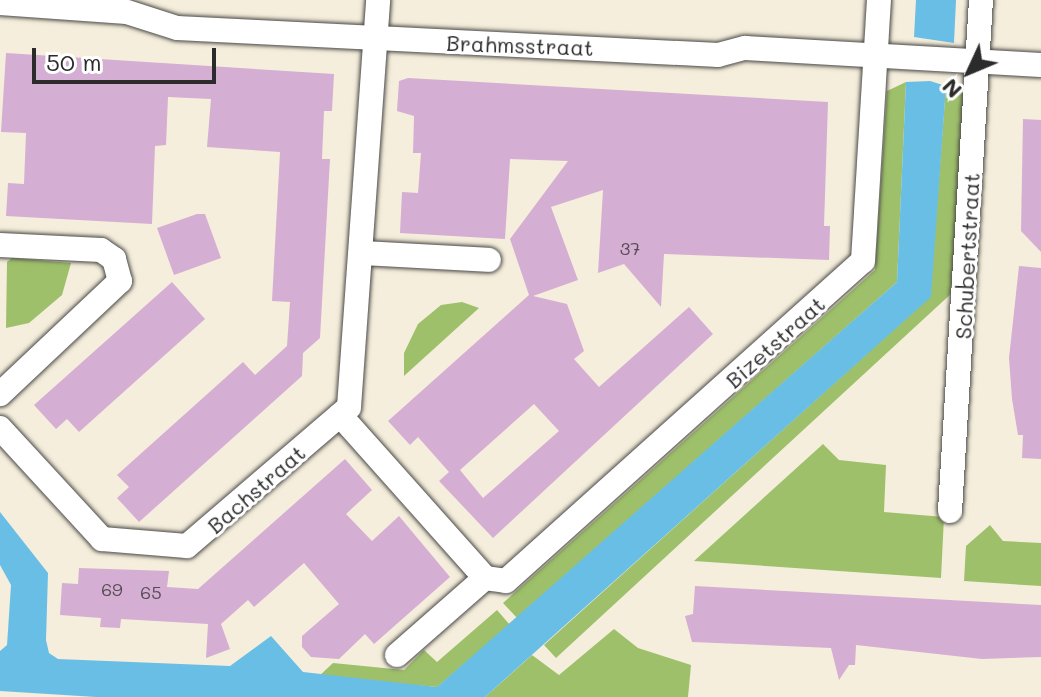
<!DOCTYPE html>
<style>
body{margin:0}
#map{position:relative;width:1041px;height:697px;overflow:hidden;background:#f5eedc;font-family:Mali,sans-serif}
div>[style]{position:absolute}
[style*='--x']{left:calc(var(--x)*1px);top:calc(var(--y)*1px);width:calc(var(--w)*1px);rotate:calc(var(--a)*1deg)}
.green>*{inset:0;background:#9ec06a}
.water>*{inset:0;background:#69bee6}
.building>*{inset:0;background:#d5aed3}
.roads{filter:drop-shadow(0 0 2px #494846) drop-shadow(0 0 2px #494846)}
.street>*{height:24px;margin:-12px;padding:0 12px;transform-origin:12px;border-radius:12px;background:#fff}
span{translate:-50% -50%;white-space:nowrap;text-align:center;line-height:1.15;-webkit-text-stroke:6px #fff;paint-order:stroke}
.number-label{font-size:18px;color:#564c55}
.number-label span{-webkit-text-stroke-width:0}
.street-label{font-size:22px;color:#2b2b2b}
.north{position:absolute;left:929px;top:32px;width:80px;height:80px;-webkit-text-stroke:6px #fff;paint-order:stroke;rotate:226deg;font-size:22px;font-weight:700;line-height:32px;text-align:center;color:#2b2b2b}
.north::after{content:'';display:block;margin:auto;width:28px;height:36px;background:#2b2b2b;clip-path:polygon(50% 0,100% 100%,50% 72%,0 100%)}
.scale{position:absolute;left:32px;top:48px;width:184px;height:36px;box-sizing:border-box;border:4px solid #2b2b2b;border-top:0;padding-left:10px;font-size:24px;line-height:28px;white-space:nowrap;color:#2b2b2b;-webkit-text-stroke:6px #fff;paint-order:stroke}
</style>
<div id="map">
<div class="green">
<i style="clip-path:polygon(906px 82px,897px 282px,517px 618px,503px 603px,875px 270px,887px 91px)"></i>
<i style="clip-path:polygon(946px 86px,966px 94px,953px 292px,556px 658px,544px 645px,930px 297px)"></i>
<i style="clip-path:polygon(12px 258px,71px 263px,62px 295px,29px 323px,6px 328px,7px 262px)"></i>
<i style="clip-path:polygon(462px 302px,479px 308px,404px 376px,404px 353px,418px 324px,441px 305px)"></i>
<i style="clip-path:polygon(823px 444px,839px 460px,886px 465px,884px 512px,944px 517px,941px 578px,694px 561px)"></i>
<i style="clip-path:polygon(990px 525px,1003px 541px,1041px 543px,1041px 586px,964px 581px,966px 546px)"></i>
<i style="clip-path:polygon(497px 610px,510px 625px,437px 687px,318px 677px,333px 663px,404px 670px,424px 650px,437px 662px)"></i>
<i style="clip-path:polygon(614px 629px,638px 648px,691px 665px,688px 697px,485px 697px,532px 655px,559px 675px)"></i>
</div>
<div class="water">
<i style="clip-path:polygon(916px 0,956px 0,954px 43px,914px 37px)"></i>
<i style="clip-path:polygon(930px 81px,946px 86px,931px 297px,485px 697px,96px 697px,0 691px,0 651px,7px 645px,11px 585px,0 565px,0 512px,48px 573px,46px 640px,49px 653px,58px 659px,230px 666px,271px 636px,303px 672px,437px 687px,897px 282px,906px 82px)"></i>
</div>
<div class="building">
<i style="clip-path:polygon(6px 53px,334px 74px,332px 111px,324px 111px,322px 159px,330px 159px,320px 338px,303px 353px,302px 376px,139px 522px,117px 498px,129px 487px,117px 475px,243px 362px,255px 375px,287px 346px,290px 302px,272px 301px,280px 152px,207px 147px,211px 99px,168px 97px,166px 145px,155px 146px,152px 224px,6px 216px,8px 183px,24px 184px,26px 133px,1px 132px)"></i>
<i style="clip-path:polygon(evenodd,408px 78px,828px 102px,824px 226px,830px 226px,829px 260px,664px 254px,661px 307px,624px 264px,598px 273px,603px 190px,551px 207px,578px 280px,533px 296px,567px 304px,584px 351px,574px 359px,599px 387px,689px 307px,713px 334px,493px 538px,439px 481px,449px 472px,418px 437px,410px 445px,388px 421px,529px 295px,510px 239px,568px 161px,510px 159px,505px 239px,400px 233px,402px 192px,418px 193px,421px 153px,413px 153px,414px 116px,397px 111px,399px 81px,408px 78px,534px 404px,559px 431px,483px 498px,460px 470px,534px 404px)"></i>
<i style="clip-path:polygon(1023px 119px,1041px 120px,1041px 252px,1021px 231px)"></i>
<i style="clip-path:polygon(197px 214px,205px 214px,221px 258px,174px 275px,157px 228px)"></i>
<i style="clip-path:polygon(1019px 266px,1041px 268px,1041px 459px,1022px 458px,1023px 435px,1018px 435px,1012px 399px,1009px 358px)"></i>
<i style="clip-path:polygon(172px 282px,205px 319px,79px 432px,67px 419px,56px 429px,34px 405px)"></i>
<i style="clip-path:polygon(345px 459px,372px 490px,346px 514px,372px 541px,399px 516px,450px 577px,374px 644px,365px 634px,339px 659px,311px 657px,302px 647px,302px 636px,339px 604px,304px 563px,254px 607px,248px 600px,221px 624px,230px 649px,206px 658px,208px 624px,121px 619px,120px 628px,100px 627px,101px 618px,60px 615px,62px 583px,78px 584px,79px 568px,169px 571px,167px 587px,198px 589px)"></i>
<i style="clip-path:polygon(695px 586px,1041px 605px,1041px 657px,982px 659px,856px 645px,855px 665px,849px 665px,839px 680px,831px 648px,692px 642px,685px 616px,693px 614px)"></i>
</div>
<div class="roads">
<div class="street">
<i style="--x:0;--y:3;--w:127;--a:4.1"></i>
<i style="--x:127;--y:12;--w:52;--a:17.7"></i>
<i style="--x:177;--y:28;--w:542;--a:2.86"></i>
<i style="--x:718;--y:55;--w:28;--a:-15"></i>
<i style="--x:745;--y:48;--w:296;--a:3.3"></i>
<i style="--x:0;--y:245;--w:101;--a:2.8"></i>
<i style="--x:101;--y:250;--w:16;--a:35"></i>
<i style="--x:114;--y:259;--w:23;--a:75"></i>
<i style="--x:120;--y:281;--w:165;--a:136.7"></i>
<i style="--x:361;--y:253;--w:128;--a:3.1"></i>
<i style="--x:340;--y:415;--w:218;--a:48.3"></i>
<i style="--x:485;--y:578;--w:21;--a:8"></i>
<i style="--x:506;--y:581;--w:479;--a:-41.9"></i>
<i style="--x:863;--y:261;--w:261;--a:-86.5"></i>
<i style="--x:0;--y:428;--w:151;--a:47.4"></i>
<i style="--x:102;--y:539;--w:85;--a:4.7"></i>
<i style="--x:187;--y:546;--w:213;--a:-40.6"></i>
<i style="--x:349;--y:407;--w:408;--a:-85.9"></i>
<i style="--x:950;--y:511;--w:512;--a:-86.53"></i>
<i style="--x:397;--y:655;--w:117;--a:-41.2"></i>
</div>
</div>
<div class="number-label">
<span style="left:630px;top:248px">37</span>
<span style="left:112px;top:589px">69</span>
<span style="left:151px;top:592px">65</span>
</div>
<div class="street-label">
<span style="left:520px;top:45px;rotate:2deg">Brahmsstraat</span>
<span style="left:967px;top:256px;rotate:-87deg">Schubertstraat</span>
<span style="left:775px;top:342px;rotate:-42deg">Bizetstraat</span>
<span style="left:256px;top:489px;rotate:-41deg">Bachstraat</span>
</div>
<div class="north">N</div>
<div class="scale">50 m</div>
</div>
